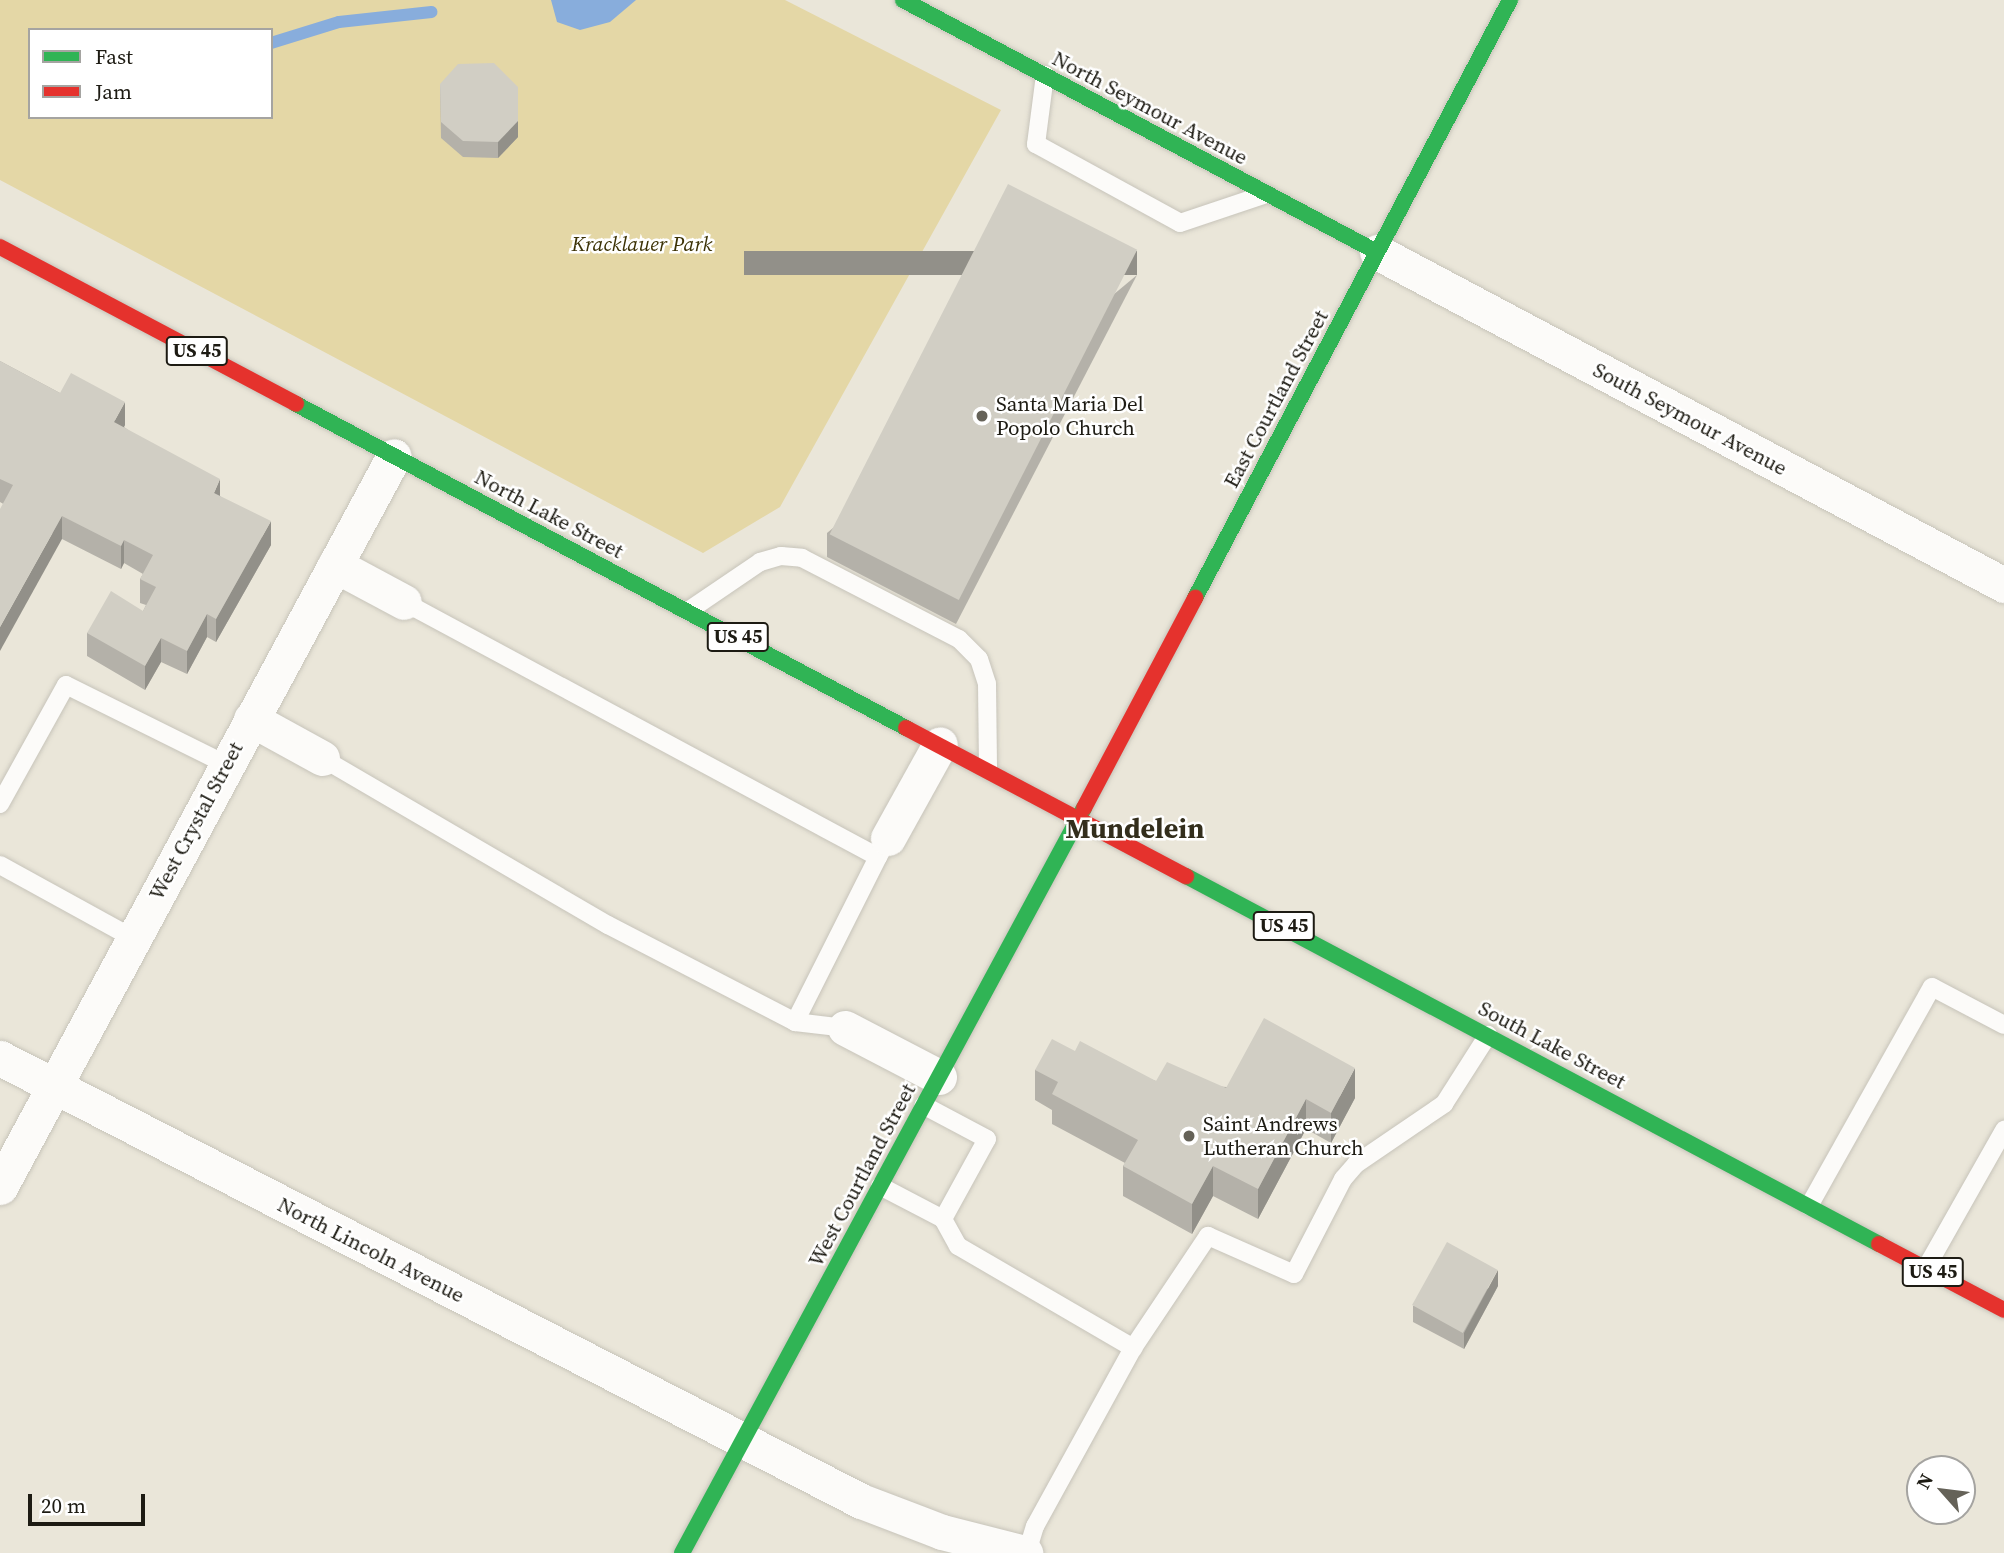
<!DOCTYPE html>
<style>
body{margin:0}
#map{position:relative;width:2004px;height:1553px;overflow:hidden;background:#eae6d9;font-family:"Source Serif 4",serif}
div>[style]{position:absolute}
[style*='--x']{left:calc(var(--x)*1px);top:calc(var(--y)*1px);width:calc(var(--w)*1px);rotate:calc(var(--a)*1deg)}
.green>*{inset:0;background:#e4d7a6}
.water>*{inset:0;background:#88addc}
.stream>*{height:12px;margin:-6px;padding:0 6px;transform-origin:6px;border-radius:6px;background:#88addc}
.roads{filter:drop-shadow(0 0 2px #c7c4ba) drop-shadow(0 0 2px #c7c4ba)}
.lane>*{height:18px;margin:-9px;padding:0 9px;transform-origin:9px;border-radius:9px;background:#fcfbf9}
.street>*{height:35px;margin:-17.5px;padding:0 17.5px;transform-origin:17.5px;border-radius:17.5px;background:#fcfbf9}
.fast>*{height:16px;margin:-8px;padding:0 8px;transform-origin:8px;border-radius:8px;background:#30b455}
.jam>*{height:16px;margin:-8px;padding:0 8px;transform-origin:8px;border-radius:8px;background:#e5322d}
.wall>*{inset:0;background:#b4b1a9}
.shaded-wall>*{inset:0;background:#929089;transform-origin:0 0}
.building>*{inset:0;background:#d1cec4;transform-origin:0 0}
.dots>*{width:19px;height:19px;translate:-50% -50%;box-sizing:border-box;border:4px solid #fff;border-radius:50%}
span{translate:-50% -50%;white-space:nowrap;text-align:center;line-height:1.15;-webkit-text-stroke:5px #fff;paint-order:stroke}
.shield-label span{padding:2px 5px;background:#fff;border:2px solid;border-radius:5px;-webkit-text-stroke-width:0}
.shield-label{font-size:19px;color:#1d1b13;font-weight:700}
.street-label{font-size:21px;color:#1d1b13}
.park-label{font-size:21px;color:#3c3205;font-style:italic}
.poi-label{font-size:21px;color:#1d1b13}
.left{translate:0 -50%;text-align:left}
.district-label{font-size:28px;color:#332e1c;font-weight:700}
.legend{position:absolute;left:28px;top:28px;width:245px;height:91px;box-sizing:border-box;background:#fff;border:2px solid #a5a4a1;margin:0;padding:9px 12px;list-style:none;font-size:21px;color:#1d1b13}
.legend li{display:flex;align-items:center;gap:14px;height:35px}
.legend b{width:35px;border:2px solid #a5a4a1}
.north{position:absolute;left:1906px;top:1455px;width:70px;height:70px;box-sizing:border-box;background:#fff;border:2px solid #a5a4a1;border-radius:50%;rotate:298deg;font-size:19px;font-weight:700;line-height:28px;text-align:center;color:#1d1b13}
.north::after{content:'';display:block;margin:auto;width:24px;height:32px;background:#656258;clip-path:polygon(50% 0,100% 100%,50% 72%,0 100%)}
.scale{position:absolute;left:28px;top:1494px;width:117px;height:32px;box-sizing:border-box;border:4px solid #1d1b13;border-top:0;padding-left:9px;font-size:21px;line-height:24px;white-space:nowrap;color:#1d1b13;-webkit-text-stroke:5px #fff;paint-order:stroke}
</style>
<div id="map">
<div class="green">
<i style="clip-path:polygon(evenodd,0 0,785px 0,1001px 110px,780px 507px,703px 553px,0 180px,0 0,30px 30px,271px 30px,271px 117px,30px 117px,30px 30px)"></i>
</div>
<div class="water">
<i style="clip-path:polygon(551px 0,636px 0,610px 22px,580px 30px,557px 22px)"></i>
</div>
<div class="stream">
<i style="--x:271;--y:43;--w:71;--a:-17.2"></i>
<i style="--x:339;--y:22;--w:93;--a:-6.2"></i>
</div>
<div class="roads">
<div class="lane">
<i style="--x:1045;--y:75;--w:70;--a:97.4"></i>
<i style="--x:1036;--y:144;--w:164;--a:28.7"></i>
<i style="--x:1180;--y:223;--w:88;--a:-18.6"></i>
<i style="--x:404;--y:602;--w:538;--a:28.28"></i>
<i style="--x:878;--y:857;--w:21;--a:-62"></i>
<i style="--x:688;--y:611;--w:87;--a:-34.2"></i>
<i style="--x:760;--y:562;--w:22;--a:-16"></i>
<i style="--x:781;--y:556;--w:21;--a:5"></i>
<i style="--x:802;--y:558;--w:177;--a:27.3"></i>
<i style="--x:959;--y:639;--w:28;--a:45"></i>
<i style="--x:979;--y:659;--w:26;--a:72"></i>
<i style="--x:987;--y:684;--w:85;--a:89.3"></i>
<i style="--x:322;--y:758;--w:331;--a:30.3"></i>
<i style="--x:608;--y:925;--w:211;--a:27.4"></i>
<i style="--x:795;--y:1022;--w:50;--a:6.8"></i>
<i style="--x:0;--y:804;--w:136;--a:-61"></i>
<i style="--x:66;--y:685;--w:180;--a:26.4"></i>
<i style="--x:0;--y:865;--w:152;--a:28.8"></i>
<i style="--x:795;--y:1022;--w:185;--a:-63.3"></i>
<i style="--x:880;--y:1186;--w:71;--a:27.6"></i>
<i style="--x:943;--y:1219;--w:91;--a:-61.2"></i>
<i style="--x:987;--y:1139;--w:72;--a:-152"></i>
<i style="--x:1809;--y:1206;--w:251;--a:-60.7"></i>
<i style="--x:1932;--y:987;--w:81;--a:27.8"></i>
<i style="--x:943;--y:1219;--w:31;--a:61"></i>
<i style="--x:958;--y:1246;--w:203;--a:30.2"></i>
<i style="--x:1133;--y:1348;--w:203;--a:118.8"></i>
<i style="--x:1035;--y:1526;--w:28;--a:107"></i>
<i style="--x:1926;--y:1268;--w:159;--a:-60.5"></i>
<i style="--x:1133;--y:1348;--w:135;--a:-56.2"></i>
<i style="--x:1208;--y:1236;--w:94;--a:23.8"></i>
<i style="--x:1294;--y:1274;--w:107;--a:-62.7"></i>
<i style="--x:1343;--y:1179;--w:20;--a:-49"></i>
<i style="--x:1356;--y:1164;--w:107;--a:-34.3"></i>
<i style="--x:1444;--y:1104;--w:82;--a:-57.5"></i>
</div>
<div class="street">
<i style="--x:1377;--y:252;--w:710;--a:27.97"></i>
<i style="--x:335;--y:565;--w:78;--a:28.2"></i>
<i style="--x:251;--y:719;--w:81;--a:28.8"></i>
<i style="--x:888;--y:838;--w:107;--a:-61"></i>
<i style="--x:845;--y:1028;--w:106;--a:27.5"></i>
<i style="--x:0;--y:1058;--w:968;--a:27.23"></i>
<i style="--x:861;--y:1501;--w:87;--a:20.9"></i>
<i style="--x:942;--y:1532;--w:86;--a:14.2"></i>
<i style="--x:0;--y:1187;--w:830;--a:-61.68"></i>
</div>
<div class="fast">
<i style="--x:903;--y:0;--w:537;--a:28"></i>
<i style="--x:296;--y:404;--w:691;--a:27.97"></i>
<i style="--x:1195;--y:598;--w:676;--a:-62.22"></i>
<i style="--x:1186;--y:876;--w:785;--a:27.97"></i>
<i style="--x:682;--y:1553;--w:847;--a:-61.65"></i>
</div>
<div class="jam">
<i style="--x:0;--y:247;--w:335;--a:27.9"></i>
<i style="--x:906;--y:728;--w:317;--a:27.9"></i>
<i style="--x:1084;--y:808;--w:238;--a:-62.1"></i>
<i style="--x:1879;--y:1244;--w:141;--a:27.8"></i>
</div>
</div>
<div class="wall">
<i style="clip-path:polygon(440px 84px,518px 137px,498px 158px,463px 157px,441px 138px)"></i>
<i style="clip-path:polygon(1137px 275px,956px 624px,827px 557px,827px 533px)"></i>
<i style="clip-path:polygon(0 361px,60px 393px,125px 425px,124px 427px,220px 496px,271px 545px,216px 642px,207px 637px,187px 674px,161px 662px,145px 690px,87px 656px,87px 633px,143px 611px,146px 605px,140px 603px,140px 579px,143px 574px,124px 563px,121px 569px,62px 539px,0 502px)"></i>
<i style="clip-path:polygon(1075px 1051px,1156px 1081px,1355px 1098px,1331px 1143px,1306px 1129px,1258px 1219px,1213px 1196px,1192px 1234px,1123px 1196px,1123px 1166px,1125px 1163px,1052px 1124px,1052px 1110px,1035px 1100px,1035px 1070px)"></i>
<i style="clip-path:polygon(1498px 1286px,1464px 1349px,1413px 1322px,1413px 1306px)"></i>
</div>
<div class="shaded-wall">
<i style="clip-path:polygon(518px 87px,518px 137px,498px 158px,498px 142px)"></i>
<i style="left:1137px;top:251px;width:24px;height:393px;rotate:90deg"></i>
<i style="clip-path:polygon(125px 402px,125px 425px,114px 445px,114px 422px)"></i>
<i style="clip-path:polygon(220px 479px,220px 502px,214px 493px)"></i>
<i style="clip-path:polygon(62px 516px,62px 539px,0 651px,0 627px)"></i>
<i style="clip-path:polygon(271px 521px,271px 545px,216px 642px,216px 619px)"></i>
<i style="clip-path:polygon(124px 540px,124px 563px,121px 569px,121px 546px)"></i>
<i style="clip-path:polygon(207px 614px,207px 637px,187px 674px,187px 651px)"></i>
<i style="clip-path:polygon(161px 638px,161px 662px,145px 690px,145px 666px)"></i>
<i style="clip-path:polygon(1355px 1068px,1355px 1098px,1331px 1143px,1331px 1113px)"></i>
<i style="clip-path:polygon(1306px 1099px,1306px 1129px,1258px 1219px,1258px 1189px)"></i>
<i style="clip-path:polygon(1213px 1166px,1213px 1196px,1192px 1234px,1192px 1204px)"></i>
<i style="clip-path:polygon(1498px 1270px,1498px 1286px,1464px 1349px,1464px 1333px)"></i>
</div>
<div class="building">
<i style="clip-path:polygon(494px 63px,518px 87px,518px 121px,498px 142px,463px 141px,441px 122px,440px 84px,458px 64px)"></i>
<i style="left:1008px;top:184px;width:145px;height:393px;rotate:27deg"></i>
<i style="clip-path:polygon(0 361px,60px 393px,71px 373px,125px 402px,114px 422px,220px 479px,214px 493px,271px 521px,216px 619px,207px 614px,187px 651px,161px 638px,145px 666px,87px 633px,111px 591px,143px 611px,156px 587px,140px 579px,153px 555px,124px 540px,121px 546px,62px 516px,0 627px,0 509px,13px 485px,0 479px)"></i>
<i style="clip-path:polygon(1264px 1018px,1355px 1068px,1331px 1113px,1306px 1099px,1258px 1189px,1213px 1166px,1192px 1204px,1123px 1166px,1138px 1140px,1052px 1094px,1058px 1082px,1035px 1070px,1052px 1039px,1075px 1051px,1080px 1041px,1156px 1081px,1167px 1062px,1226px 1088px)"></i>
<i style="left:1447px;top:1242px;width:58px;height:72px;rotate:29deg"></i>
</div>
<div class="dots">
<i style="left:982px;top:416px;background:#656258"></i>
<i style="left:1189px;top:1136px;background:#656258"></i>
</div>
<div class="shield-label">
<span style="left:197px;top:351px">US 45</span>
<span style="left:738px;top:637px">US 45</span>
<span style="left:1284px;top:926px">US 45</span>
<span style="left:1933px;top:1272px">US 45</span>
</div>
<div class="street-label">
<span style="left:1150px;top:108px;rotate:28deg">North Seymour Avenue</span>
<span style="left:1276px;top:399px;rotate:-62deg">East Courtland Street</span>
<span style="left:1690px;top:419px;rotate:28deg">South Seymour Avenue</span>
<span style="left:549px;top:514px;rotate:28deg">North Lake Street</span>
<span style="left:196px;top:821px;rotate:-62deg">West Crystal Street</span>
<span style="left:1552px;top:1045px;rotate:28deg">South Lake Street</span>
<span style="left:862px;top:1175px;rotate:-62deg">West Courtland Street</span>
<span style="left:371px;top:1250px;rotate:27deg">North Lincoln Avenue</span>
</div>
<div class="park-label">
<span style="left:642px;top:244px">Kracklauer Park</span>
</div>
<div class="poi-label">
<span class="left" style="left:996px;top:416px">Santa Maria Del<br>Popolo Church</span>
<span class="left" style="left:1203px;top:1136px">Saint Andrews<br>Lutheran Church</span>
</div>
<div class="district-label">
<span style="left:1135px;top:828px">Mundelein</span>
</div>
<ul class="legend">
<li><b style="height:9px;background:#30b455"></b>Fast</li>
<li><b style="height:9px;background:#e5322d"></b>Jam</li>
</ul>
<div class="north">N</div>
<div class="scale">20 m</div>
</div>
